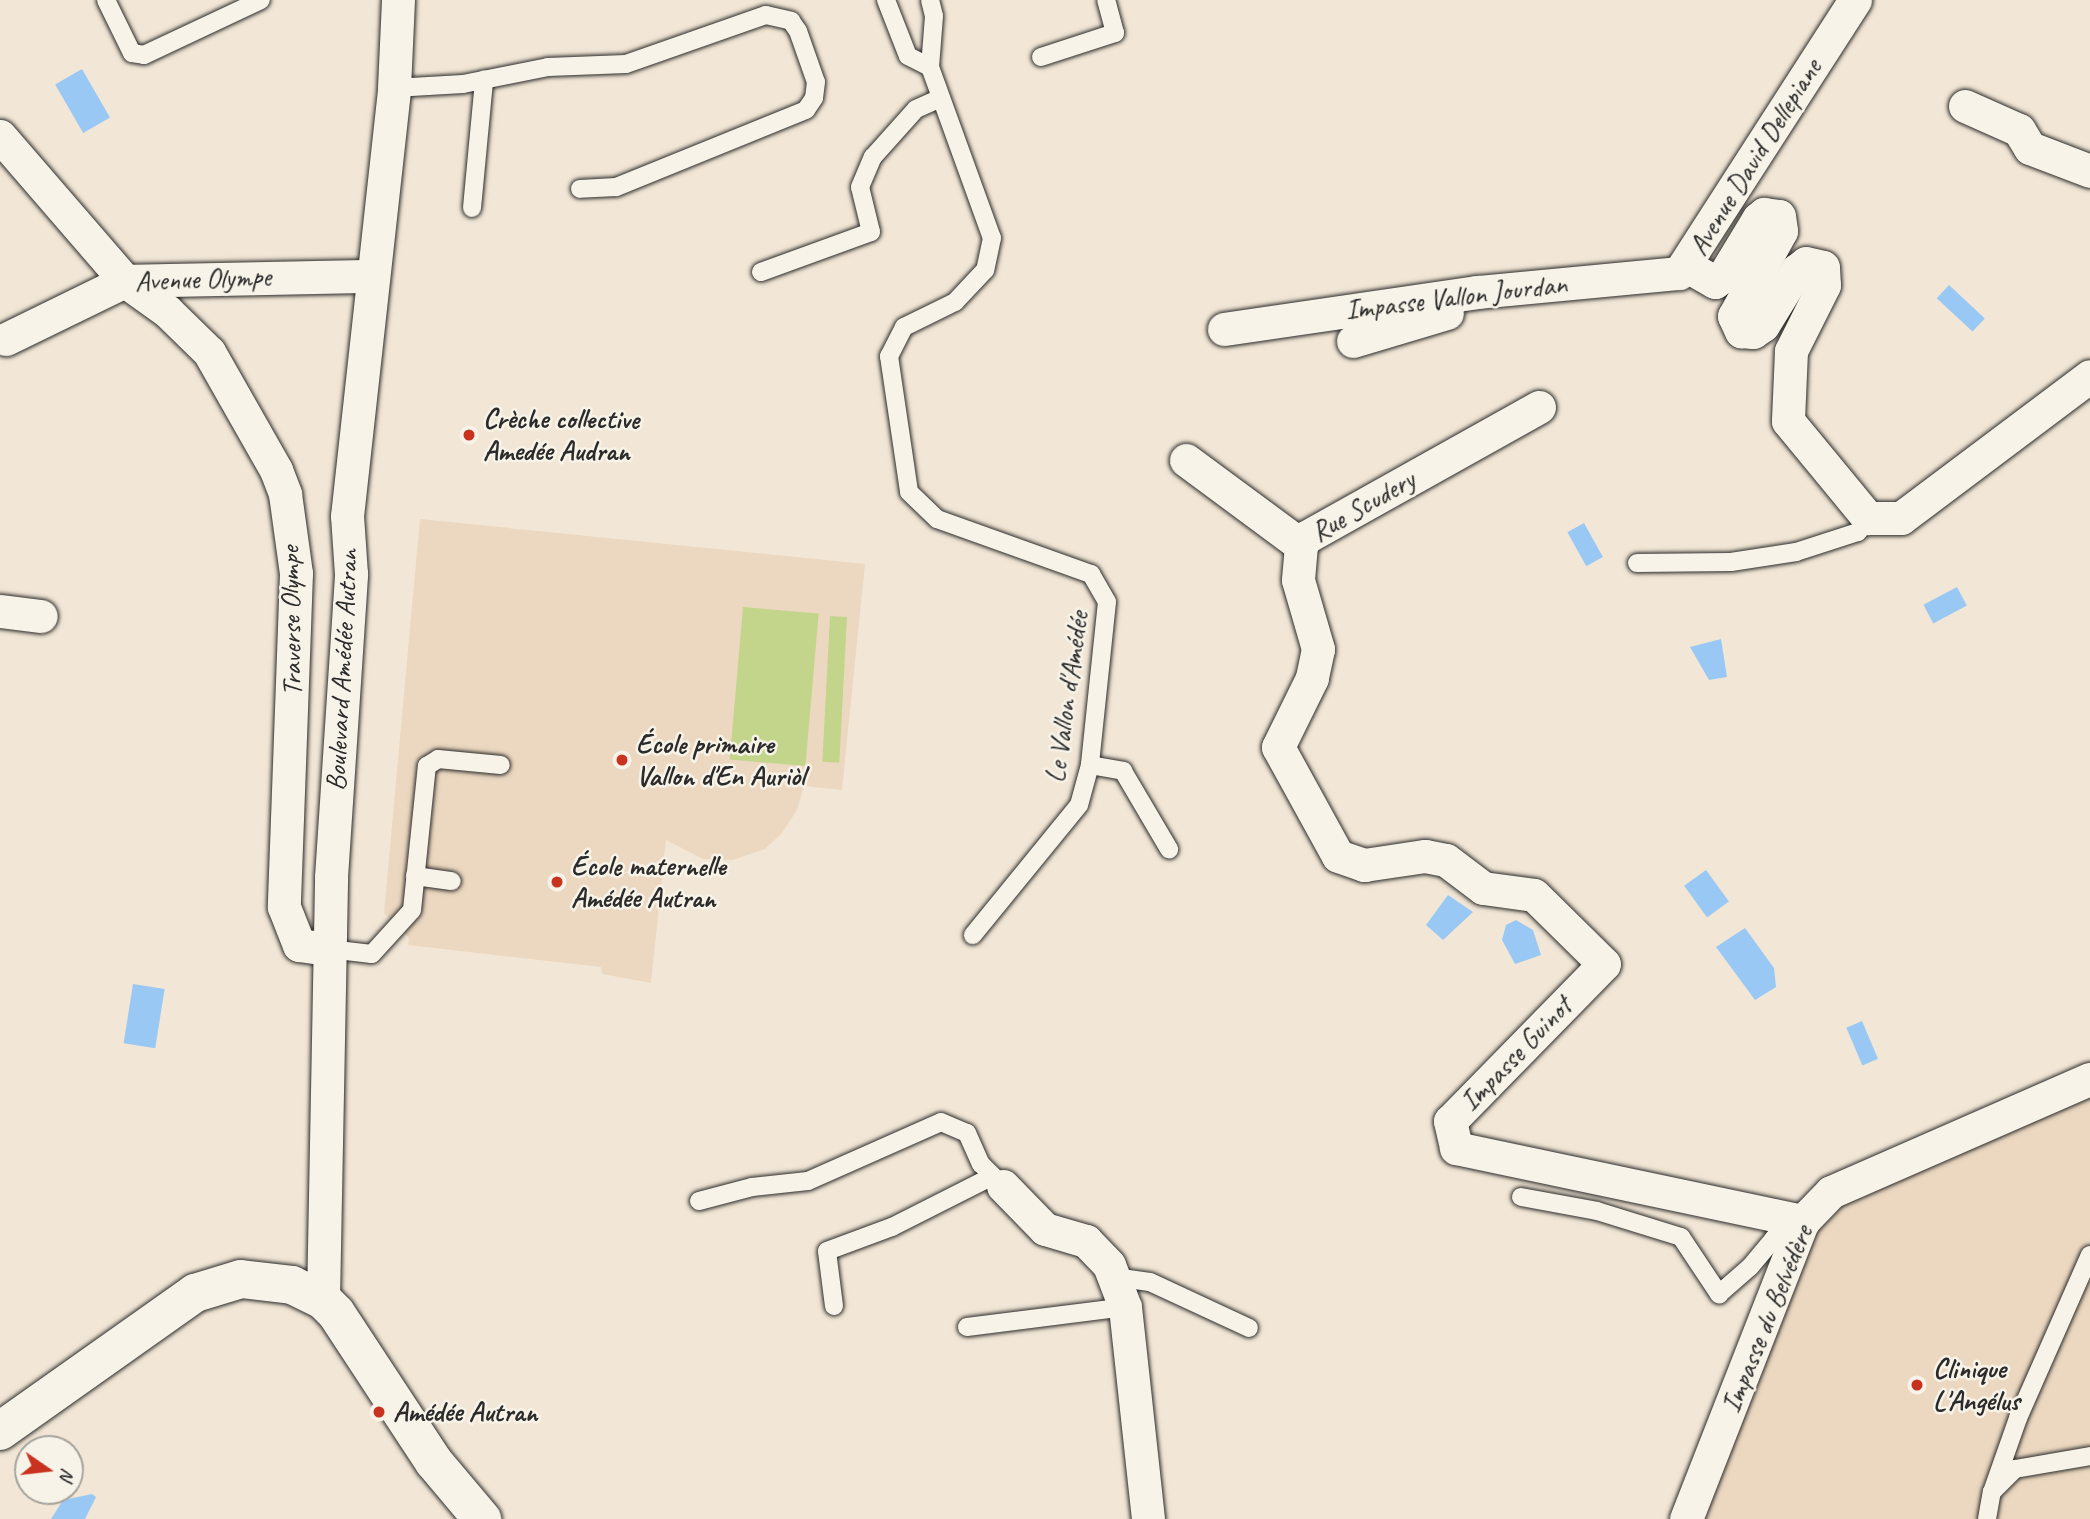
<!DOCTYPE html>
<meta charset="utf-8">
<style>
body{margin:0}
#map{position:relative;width:2090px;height:1519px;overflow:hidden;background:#f2e7d6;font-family:Caveat,sans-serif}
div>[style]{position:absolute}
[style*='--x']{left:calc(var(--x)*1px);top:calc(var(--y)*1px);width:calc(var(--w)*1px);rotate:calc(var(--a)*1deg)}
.built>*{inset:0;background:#ecd8c0}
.green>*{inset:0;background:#c2d58a;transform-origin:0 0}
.water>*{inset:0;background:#99c8f4;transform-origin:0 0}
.roads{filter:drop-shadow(0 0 2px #2b2b2b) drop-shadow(0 0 2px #2b2b2b)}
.service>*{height:18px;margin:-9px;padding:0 9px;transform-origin:9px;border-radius:9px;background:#f7f3e8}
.minor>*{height:33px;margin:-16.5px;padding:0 16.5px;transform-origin:16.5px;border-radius:16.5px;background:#f7f3e8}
.tertiary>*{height:38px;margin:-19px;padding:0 19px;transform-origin:19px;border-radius:19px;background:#f7f3e8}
.dots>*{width:19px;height:19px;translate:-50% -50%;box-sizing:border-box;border:4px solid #f7f3e8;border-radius:50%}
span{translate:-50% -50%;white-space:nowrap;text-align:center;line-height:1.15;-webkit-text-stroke:5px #f7f3e8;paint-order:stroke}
.street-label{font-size:28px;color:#2b2b2b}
.poi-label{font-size:28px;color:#2b2b2b;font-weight:700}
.left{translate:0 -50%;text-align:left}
.north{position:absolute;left:14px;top:1435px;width:70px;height:70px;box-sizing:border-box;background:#f7f3e8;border:2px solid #a5a39c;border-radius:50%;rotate:104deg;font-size:19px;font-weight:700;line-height:28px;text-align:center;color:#2b2b2b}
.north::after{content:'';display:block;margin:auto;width:24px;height:32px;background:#c8321e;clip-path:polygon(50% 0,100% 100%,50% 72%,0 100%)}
</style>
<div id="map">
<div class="built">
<i style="clip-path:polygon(420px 519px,865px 564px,842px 790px,804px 786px,797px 810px,782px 833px,765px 849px,733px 860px,703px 859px,666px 840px,651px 983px,602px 974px,601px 967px,408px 945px,409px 938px,384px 913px)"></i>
<i style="clip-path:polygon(2090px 1085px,2090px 1519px,1705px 1519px,1693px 1514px,1807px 1231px,1836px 1199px)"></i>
</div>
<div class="green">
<i style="left:743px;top:607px;width:76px;height:153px;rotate:5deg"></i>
<i style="left:830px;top:616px;width:17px;height:146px;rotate:3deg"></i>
</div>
<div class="water">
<i style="left:82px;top:69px;width:56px;height:31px;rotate:60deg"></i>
<i style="left:1949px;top:285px;width:49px;height:18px;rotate:43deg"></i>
<i style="left:1584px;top:523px;width:39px;height:19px;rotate:61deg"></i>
<i style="left:1957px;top:587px;width:21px;height:38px;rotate:62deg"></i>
<i style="clip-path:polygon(1721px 639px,1727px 677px,1709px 680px,1690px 647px)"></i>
<i style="left:1706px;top:870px;width:39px;height:27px;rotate:54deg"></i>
<i style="clip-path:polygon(1448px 895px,1473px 912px,1443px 940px,1426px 925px)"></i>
<i style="clip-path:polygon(1516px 920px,1533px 930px,1541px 955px,1515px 964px,1502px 940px,1506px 925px)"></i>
<i style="clip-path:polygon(1745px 928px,1774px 968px,1776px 987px,1755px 1000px,1716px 947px)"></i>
<i style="left:133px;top:984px;width:32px;height:60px;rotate:9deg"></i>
<i style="left:1862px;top:1021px;width:41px;height:17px;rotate:67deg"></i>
<i style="clip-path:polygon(92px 1494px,96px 1497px,85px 1519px,51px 1519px,63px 1500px)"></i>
</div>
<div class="roads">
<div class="service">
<i style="--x:106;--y:0;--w:59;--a:63.9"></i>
<i style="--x:132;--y:53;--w:12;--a:9"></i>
<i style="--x:144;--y:55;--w:129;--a:-25.2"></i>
<i style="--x:886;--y:0;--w:60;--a:68.6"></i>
<i style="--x:908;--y:56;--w:25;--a:27"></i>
<i style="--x:930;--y:67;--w:182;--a:70.1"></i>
<i style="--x:992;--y:238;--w:33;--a:102"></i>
<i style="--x:985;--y:270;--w:44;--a:133.2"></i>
<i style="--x:955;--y:302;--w:57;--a:153.9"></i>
<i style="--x:904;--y:327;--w:33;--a:117"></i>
<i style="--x:889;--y:356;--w:137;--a:81.6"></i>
<i style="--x:909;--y:492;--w:39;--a:44"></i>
<i style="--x:937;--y:519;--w:164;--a:19.7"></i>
<i style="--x:1091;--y:574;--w:32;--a:60"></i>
<i style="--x:1107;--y:602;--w:164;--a:96"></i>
<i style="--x:1090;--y:765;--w:41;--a:105.4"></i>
<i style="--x:1079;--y:805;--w:168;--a:129.2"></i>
<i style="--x:1041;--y:57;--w:78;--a:-18"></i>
<i style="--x:1115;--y:33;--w:34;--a:-105"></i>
<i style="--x:930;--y:67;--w:51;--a:-85.5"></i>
<i style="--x:934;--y:16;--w:16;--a:-104"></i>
<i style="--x:394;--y:88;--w:69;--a:-3.3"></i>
<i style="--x:463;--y:84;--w:87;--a:-11.3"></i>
<i style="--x:548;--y:67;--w:78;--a:-2.2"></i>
<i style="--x:626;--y:64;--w:148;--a:-19.3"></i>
<i style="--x:766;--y:15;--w:26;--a:13"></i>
<i style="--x:791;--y:21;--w:12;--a:55"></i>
<i style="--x:798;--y:31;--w:54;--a:70.6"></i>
<i style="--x:816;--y:82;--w:16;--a:97"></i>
<i style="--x:814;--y:98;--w:14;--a:124"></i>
<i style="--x:806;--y:110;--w:205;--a:157.9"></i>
<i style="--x:616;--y:187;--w:36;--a:177"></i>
<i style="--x:472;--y:208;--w:129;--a:-84.6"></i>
<i style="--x:761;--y:272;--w:117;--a:-20"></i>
<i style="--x:871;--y:232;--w:46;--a:-103.7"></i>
<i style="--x:860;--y:187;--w:33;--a:-67"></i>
<i style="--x:873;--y:157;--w:64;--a:-48.1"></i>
<i style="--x:916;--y:109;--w:27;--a:-24"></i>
<i style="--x:1637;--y:563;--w:94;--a:-0.6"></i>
<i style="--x:1731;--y:562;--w:66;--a:-8.7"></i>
<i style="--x:1796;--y:552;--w:65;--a:-17.9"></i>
<i style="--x:1858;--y:532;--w:17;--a:-54"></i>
<i style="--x:1090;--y:765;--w:34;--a:10"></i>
<i style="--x:1123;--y:771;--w:91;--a:59.5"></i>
<i style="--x:415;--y:876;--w:37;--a:8"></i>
<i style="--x:329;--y:949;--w:43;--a:6.6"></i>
<i style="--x:372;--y:954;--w:59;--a:-47.7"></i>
<i style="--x:412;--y:910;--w:145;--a:-84.1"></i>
<i style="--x:427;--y:766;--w:13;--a:-32"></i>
<i style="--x:438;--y:759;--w:63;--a:5.4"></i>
<i style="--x:1521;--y:1197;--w:77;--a:10.4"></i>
<i style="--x:1597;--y:1211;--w:88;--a:17.2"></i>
<i style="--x:1681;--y:1237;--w:69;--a:56.3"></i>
<i style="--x:1719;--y:1294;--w:41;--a:-41.1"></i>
<i style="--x:1750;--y:1267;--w:38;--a:-50"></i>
<i style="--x:1774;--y:1238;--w:22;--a:5"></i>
<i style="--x:699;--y:1201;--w:55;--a:-14.8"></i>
<i style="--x:752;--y:1187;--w:56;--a:-6.1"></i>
<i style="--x:808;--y:1181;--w:145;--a:-23.9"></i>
<i style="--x:941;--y:1122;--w:28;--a:23"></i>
<i style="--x:967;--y:1133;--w:34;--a:66"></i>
<i style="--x:981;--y:1164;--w:31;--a:45"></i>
<i style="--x:1114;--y:1277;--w:36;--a:8"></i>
<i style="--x:1150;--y:1282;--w:109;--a:24.9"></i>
<i style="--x:834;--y:1306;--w:55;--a:-97.3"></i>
<i style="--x:827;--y:1251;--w:69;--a:-20.3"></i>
<i style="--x:892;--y:1227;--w:113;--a:-26.8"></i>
<i style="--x:967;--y:1327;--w:159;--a:-7.2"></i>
<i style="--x:1992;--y:1492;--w:78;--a:-70.6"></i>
<i style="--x:2018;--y:1418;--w:178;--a:-66.2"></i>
<i style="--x:1987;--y:1519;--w:27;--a:-80"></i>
<i style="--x:1992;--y:1492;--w:33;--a:-45"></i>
<i style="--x:2015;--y:1469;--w:76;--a:-9.8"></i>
</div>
<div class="minor">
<i style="--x:1965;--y:106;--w:59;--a:24"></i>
<i style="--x:2019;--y:130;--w:21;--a:59"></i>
<i style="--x:2030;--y:148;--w:64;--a:21"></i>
<i style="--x:0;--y:136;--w:191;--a:49.2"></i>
<i style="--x:125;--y:281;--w:52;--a:35.5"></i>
<i style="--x:167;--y:311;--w:59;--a:44.3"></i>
<i style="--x:209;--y:352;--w:136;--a:60.4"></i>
<i style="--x:276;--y:470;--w:26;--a:69"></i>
<i style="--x:285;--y:494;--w:80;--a:82.1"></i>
<i style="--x:296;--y:573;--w:334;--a:92.1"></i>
<i style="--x:284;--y:907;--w:41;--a:68.5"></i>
<i style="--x:299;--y:945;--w:30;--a:8"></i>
<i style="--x:1687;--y:266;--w:32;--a:30"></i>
<i style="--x:1715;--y:282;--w:11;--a:-38"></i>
<i style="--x:1724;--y:275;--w:66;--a:-58.7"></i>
<i style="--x:1758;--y:219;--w:8;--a:-40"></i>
<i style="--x:1764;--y:214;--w:15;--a:8"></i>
<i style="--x:1779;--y:216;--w:15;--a:82"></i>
<i style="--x:1781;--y:231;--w:97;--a:118.9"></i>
<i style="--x:1734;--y:316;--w:17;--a:65"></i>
<i style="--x:1741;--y:331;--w:12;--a:5"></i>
<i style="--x:1753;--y:332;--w:12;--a:-35"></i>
<i style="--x:1763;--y:325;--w:65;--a:-58.3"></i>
<i style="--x:1797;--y:270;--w:11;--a:-38"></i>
<i style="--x:1806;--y:263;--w:17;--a:13"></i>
<i style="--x:1823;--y:267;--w:18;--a:87"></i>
<i style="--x:1824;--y:285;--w:74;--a:116.6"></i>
<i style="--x:1791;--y:351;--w:70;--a:92.5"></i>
<i style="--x:1788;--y:421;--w:126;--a:50.5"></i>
<i style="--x:1868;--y:518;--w:33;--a:0"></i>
<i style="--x:1901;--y:518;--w:236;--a:-36.9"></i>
<i style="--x:1224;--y:329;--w:256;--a:-8.3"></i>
<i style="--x:1477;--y:292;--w:203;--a:-5.4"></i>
<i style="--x:1679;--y:273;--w:325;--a:-57.2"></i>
<i style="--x:6;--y:339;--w:132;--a:-26"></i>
<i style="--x:125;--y:281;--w:247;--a:-1.2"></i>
<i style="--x:1353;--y:341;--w:98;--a:-16.6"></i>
<i style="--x:1539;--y:407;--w:267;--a:150.8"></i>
<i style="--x:1306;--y:537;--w:9;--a:122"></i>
<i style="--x:1301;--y:545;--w:35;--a:95"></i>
<i style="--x:1298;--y:580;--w:72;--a:73.8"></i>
<i style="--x:1318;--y:649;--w:30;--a:102"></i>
<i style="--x:1312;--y:678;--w:77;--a:116.2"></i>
<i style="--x:1278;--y:747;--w:124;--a:61.2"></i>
<i style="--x:1338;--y:856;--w:28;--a:19"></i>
<i style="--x:1364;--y:865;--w:62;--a:-8.4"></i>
<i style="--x:1425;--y:856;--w:21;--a:11"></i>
<i style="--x:1446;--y:860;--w:46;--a:37.1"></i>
<i style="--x:1483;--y:888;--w:51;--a:7.8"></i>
<i style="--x:1534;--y:895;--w:98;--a:44.6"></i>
<i style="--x:1604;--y:964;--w:220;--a:134.4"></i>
<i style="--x:1450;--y:1121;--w:28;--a:77"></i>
<i style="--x:1456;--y:1148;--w:355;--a:11.9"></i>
<i style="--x:1186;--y:460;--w:143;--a:36.5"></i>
<i style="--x:0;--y:611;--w:41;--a:7"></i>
<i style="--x:1003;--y:1186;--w:60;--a:45.7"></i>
<i style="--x:1045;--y:1229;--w:43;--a:16.3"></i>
<i style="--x:1086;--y:1241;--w:33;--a:46"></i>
<i style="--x:1109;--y:1265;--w:45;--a:69.1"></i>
<i style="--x:1125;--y:1307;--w:213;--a:83.8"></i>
<i style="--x:323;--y:1300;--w:423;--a:-88.9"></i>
<i style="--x:331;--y:877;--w:304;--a:-86.2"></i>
<i style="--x:351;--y:574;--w:58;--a:-93.9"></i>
<i style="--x:347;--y:516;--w:431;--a:-83.7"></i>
<i style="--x:394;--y:88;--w:88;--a:-87.4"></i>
<i style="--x:1686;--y:1519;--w:320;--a:-68.6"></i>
<i style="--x:1803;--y:1221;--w:40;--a:-46"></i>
<i style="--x:1831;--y:1192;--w:283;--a:-23.6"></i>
</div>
<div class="tertiary">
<i style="--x:0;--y:1431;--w:239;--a:-35.3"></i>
<i style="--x:195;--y:1293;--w:48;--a:-16.9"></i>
<i style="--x:241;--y:1279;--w:51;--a:6.7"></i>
<i style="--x:292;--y:1285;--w:34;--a:26"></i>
<i style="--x:323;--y:1300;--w:18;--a:45"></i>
<i style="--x:336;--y:1313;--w:178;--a:56.7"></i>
<i style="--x:434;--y:1462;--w:75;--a:49.9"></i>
</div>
</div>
<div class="dots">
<i style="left:469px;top:435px;background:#c8321e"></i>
<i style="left:622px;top:760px;background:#c8321e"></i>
<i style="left:557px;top:882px;background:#c8321e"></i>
<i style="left:1917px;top:1385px;background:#c8321e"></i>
<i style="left:379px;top:1412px;background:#c8321e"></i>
</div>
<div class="street-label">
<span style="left:1755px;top:157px;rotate:-58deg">Avenue David Dellepiane</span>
<span style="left:203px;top:279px;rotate:-2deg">Avenue Olympe</span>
<span style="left:1456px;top:297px;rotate:-7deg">Impasse Vallon Jourdan</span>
<span style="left:1363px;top:506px;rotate:-30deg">Rue Scudery</span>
<span style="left:291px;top:621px;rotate:-91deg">Traverse Olympe</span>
<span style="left:342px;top:670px;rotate:-87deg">Boulevard Amédée Autran</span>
<span style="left:1067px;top:697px;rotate:-82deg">Le Vallon d'Amédée</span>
<span style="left:1516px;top:1054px;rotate:-46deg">Impasse Guinot</span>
<span style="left:1767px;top:1319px;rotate:-68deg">Impasse du Belvédère</span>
</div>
<div class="poi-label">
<span class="left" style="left:483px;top:435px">Crèche collective<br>Amedée Audran</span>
<span class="left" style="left:636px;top:760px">École primaire<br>Vallon d'En Auriòl</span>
<span class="left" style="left:571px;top:882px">École maternelle<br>Amédée Autran</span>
<span class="left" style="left:1933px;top:1385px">Clinique<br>L'Angélus</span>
<span class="left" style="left:393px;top:1412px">Amédée Autran</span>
</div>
<div class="north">N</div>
</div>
